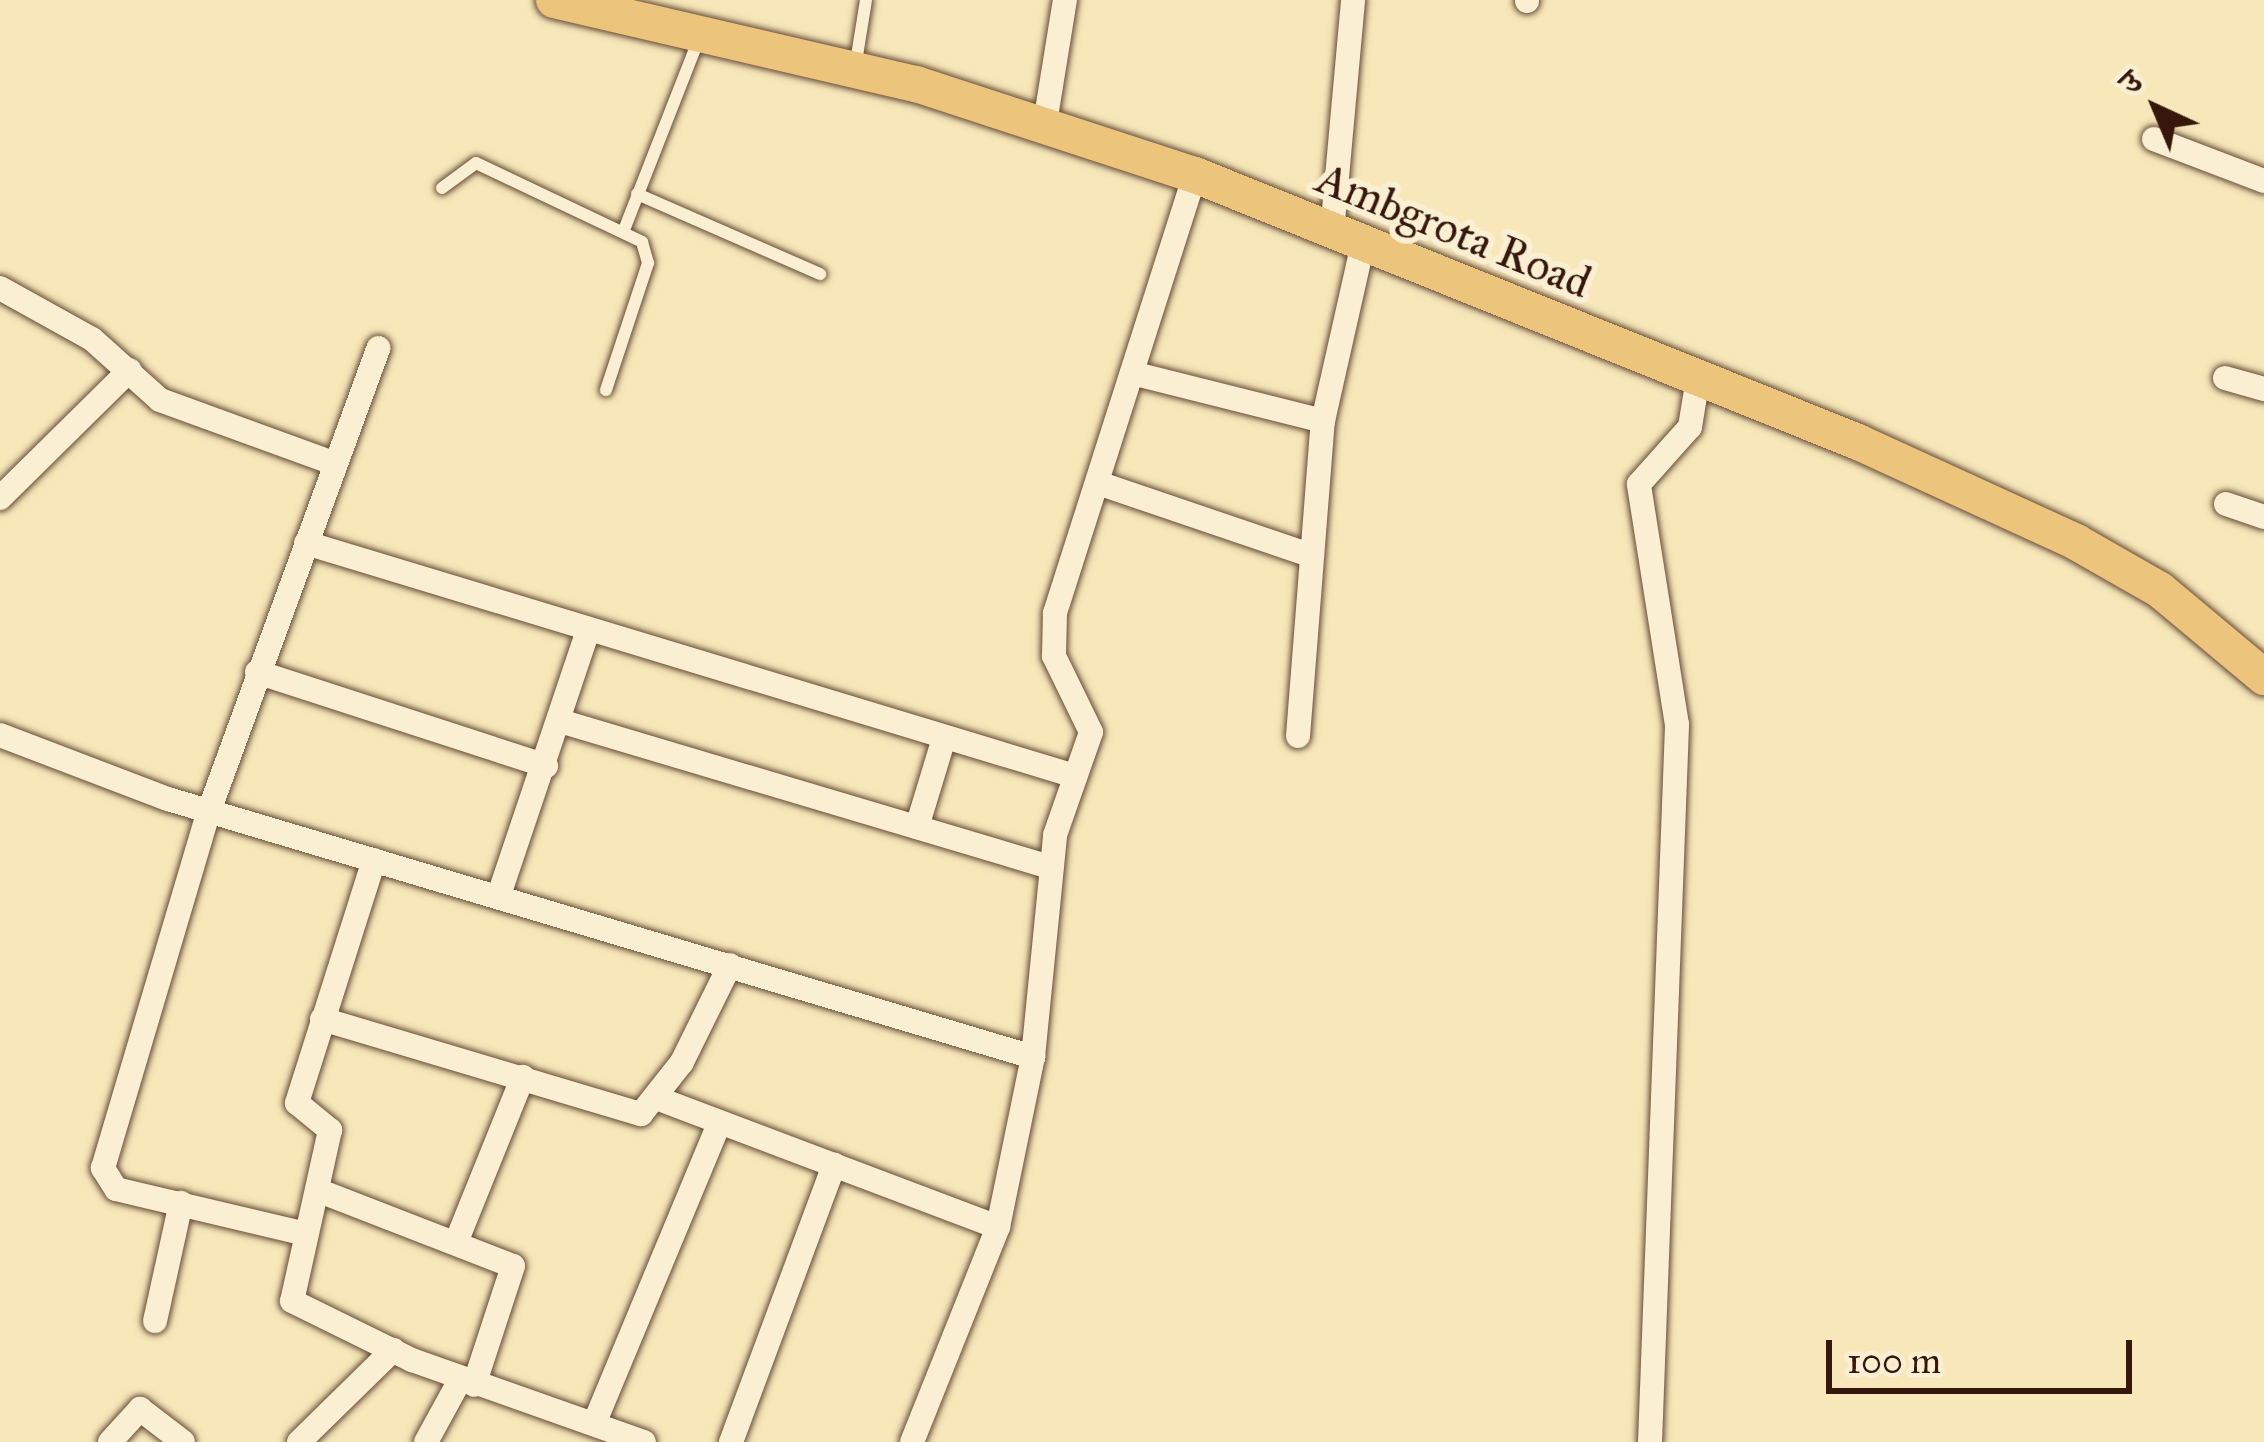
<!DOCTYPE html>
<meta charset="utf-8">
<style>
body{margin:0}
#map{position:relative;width:2264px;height:1442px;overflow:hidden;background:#f7e7b9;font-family:"IM FELL Great Primer","Noto Serif Devanagari",serif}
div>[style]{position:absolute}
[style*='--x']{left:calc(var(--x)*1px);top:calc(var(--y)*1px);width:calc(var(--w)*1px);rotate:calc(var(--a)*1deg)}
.roads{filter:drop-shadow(0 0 3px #664b36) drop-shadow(0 0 3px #664b36)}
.lane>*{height:12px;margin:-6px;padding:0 6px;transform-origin:6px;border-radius:6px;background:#faefd2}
.street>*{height:24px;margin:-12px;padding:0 12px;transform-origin:12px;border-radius:12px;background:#faefd2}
.primary>*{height:36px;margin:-18px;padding:0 18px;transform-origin:18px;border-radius:18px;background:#ecc47c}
span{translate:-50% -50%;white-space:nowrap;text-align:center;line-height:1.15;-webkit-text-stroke:12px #faefd2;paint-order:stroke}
.street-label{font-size:45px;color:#36170b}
.north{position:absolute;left:2096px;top:48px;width:120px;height:120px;-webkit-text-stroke:9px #faefd2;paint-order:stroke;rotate:316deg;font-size:33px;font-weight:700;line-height:48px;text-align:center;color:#36170b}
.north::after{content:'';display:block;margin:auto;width:42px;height:54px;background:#36170b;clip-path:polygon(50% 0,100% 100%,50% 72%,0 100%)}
.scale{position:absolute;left:1826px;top:1340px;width:306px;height:54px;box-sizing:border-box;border:6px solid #36170b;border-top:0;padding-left:15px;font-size:36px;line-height:42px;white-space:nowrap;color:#36170b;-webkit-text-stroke:9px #faefd2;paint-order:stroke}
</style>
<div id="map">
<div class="roads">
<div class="lane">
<i style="--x:855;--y:68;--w:69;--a:-80.8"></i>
<i style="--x:442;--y:188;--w:42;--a:-36.3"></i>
<i style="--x:476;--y:163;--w:184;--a:25.4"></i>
<i style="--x:642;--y:242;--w:22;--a:74"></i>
<i style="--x:648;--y:263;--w:134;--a:108.3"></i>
<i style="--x:637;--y:194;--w:200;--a:23.6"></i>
<i style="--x:624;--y:230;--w:205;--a:-68.6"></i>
</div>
<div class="street">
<i style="--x:1527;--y:1;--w:1;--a:-90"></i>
<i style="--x:1045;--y:123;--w:125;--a:-80.8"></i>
<i style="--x:2154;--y:139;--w:118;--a:20.9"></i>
<i style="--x:1332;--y:232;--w:233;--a:-84.8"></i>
<i style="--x:0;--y:288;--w:105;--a:29"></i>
<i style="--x:92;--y:339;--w:91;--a:41.9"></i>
<i style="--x:160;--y:400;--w:181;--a:20"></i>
<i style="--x:1132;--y:373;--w:197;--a:14.1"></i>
<i style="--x:2225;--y:378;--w:41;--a:15.8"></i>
<i style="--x:1098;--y:483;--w:226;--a:18.8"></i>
<i style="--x:0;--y:498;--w:182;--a:-44.6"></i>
<i style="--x:2226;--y:504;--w:40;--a:18.9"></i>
<i style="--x:306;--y:543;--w:804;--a:16.86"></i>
<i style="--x:257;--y:672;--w:304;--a:18"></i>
<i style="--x:560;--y:721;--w:511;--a:16.59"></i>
<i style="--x:0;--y:735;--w:180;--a:20.9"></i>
<i style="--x:168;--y:799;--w:903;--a:16.61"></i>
<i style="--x:1298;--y:736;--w:316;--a:-85.5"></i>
<i style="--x:1323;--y:421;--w:181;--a:-77.3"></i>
<i style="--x:917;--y:827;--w:93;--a:-73.1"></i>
<i style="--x:374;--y:860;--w:255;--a:107.6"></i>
<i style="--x:297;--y:1103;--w:43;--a:39.3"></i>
<i style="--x:330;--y:1130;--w:175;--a:102.5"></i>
<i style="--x:292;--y:1301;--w:134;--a:26.2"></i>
<i style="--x:412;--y:1360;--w:246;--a:19.5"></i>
<i style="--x:499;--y:895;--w:279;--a:-71.4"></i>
<i style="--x:322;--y:1019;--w:333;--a:16.6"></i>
<i style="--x:641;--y:1114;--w:66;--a:-51.7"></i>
<i style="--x:682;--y:1062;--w:108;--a:-63.7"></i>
<i style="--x:659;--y:1099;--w:362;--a:20.7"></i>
<i style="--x:317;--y:1190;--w:210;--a:21.2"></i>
<i style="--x:513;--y:1266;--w:125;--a:108.1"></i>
<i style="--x:306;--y:1234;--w:195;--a:-166.7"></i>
<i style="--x:116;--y:1189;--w:25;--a:-122"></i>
<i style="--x:103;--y:1168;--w:372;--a:-73.5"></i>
<i style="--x:209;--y:811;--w:493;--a:-69.9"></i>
<i style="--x:457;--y:1240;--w:176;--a:-68"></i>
<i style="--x:155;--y:1321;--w:121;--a:-77.6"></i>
<i style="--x:594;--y:1424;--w:323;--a:-67.4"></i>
<i style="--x:110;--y:1442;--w:45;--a:-47.7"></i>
<i style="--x:140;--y:1409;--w:54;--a:37.5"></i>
<i style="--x:299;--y:1442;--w:132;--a:-44.4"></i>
<i style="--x:426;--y:1442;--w:71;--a:-61.3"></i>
<i style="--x:731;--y:1442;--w:296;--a:-69.6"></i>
<i style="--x:912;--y:1442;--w:232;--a:-68.2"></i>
<i style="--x:998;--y:1227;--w:174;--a:-78.4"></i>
<i style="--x:1033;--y:1057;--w:223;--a:-84.3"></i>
<i style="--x:1055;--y:835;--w:109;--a:-70.7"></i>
<i style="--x:1091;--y:732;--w:85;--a:-116"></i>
<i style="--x:1054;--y:656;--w:43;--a:-88.7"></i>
<i style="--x:1055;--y:613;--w:460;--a:-72.3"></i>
<i style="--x:1650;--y:1442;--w:718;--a:-87.84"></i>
<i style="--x:1677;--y:725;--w:244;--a:-99"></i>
<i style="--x:1639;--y:484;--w:76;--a:-48.2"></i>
<i style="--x:1690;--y:427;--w:50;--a:-80.7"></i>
</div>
<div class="primary">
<i style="--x:554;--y:0;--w:372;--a:13.1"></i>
<i style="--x:916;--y:84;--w:293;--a:18.1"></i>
<i style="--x:1195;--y:175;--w:715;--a:21.94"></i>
<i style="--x:1858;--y:442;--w:240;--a:24.6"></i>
<i style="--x:2076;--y:542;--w:97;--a:29.7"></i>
<i style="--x:2160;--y:590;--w:136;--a:39.9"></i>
</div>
</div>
<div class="street-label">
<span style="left:1454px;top:230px;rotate:22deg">Ambgrota Road</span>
</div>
<div class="north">उ</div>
<div class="scale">100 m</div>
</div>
